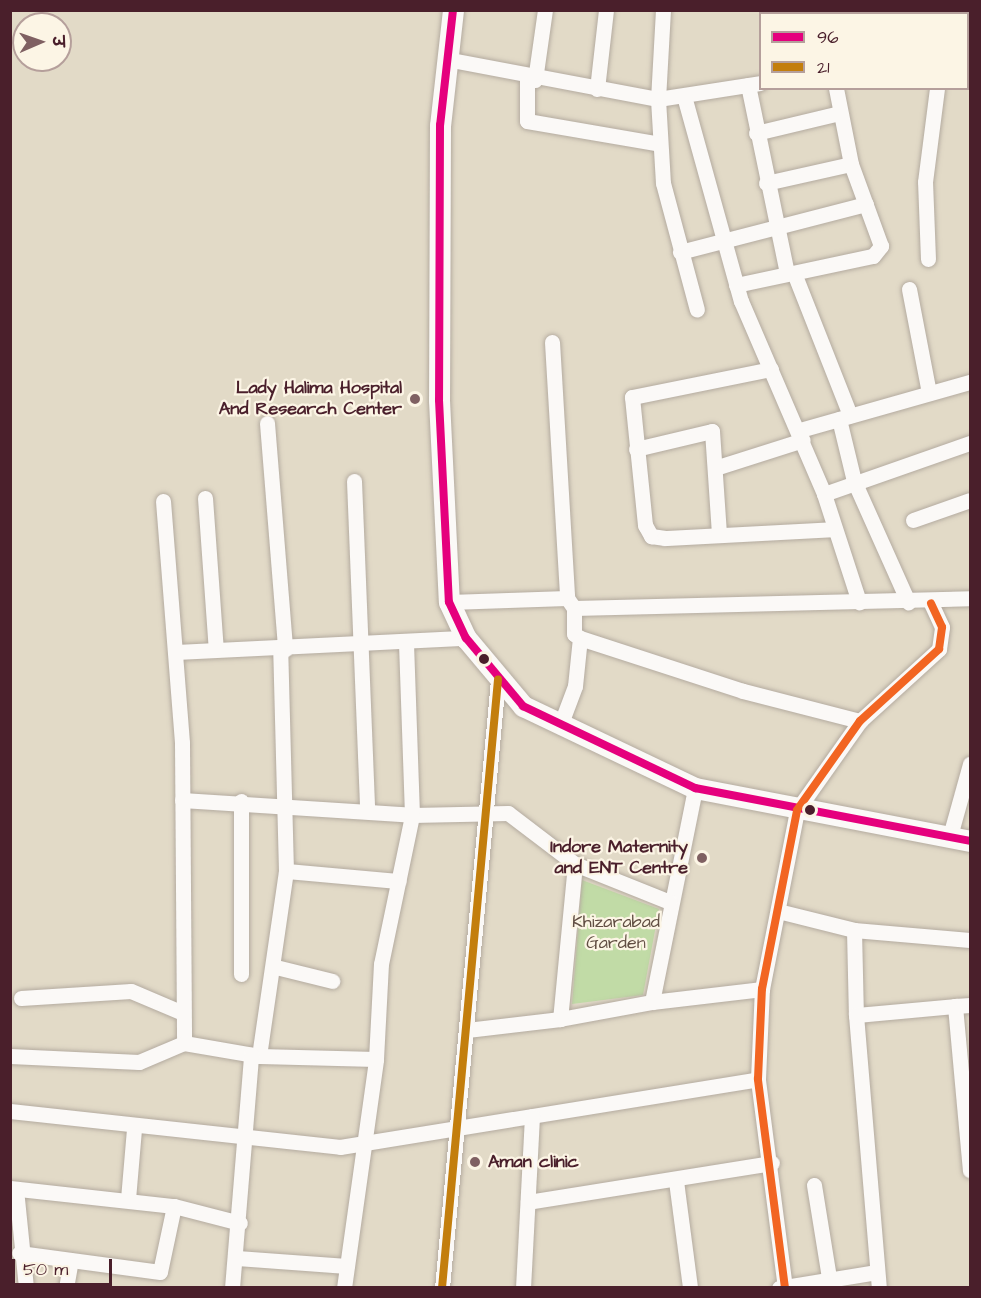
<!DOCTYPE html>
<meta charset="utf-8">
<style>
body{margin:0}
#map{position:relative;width:981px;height:1298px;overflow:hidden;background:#e2dac7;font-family:"Architects Daughter","Playpen Sans Deva",sans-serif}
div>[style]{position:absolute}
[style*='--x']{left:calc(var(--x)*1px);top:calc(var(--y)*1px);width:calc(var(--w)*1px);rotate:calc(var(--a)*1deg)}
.green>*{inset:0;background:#c1dba6}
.roads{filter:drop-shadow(0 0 2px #b4aba0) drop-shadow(0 0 2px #b4aba0)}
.street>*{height:15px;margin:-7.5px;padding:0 7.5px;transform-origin:7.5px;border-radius:7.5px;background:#fbf9f7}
.secondary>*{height:21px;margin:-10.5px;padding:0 10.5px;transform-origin:10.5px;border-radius:10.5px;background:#fbf9f7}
.bus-1>*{height:8px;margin:-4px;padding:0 4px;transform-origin:4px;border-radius:4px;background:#e5007d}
.bus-2>*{height:8px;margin:-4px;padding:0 4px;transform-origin:4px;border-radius:4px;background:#c37e0d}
.bus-3>*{height:8px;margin:-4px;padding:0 4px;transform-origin:4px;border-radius:4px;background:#f26522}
.dots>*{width:16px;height:16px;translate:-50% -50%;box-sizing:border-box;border:3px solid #fcf5e5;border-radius:50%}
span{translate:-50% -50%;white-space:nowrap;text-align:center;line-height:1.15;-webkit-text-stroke:4.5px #fcf5e5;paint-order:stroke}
.poi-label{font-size:18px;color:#4a1f2b;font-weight:700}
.right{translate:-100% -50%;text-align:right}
.left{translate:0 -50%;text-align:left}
.park-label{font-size:18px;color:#614e43}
.frame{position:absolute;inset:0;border:12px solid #4a1f2b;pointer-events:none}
.legend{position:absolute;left:759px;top:12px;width:210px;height:78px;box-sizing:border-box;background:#fcf5e5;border:2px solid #b59f9b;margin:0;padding:8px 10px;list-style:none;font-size:18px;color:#4a1f2b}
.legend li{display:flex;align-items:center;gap:12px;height:30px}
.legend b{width:30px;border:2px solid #b59f9b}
.north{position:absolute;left:12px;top:12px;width:60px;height:60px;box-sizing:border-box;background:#fcf5e5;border:2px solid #b59f9b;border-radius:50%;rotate:88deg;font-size:16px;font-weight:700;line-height:24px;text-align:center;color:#4a1f2b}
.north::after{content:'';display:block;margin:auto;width:21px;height:27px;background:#7f6062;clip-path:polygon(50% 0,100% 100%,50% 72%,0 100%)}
.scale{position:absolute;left:12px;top:1259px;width:100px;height:27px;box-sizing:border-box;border:3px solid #4a1f2b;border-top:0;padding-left:8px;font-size:18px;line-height:21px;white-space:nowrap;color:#4a1f2b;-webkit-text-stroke:4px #fcf5e5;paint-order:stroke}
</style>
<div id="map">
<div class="green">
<i style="clip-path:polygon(582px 880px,659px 909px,643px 995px,572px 1004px)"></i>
</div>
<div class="roads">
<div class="street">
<i style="--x:663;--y:10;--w:89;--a:93.2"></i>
<i style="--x:658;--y:99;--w:84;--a:86.6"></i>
<i style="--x:663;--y:183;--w:131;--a:75"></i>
<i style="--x:799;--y:10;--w:9;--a:27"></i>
<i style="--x:844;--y:14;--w:4;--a:-76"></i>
<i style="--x:907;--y:14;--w:4;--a:-76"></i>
<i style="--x:952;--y:14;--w:4;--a:-76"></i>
<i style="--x:446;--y:59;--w:216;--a:10.7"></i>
<i style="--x:658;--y:99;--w:103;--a:-8.9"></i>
<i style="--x:968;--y:63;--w:2;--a:27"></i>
<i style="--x:527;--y:78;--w:43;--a:90"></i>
<i style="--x:527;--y:121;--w:135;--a:9.8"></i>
<i style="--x:535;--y:80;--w:71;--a:-81.9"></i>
<i style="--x:748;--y:85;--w:192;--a:78.3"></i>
<i style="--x:597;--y:89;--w:80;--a:-83.5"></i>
<i style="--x:684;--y:96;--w:213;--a:74.5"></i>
<i style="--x:741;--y:301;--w:210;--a:66.7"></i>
<i style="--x:824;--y:494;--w:155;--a:-19.3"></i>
<i style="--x:756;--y:133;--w:86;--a:-13.4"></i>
<i style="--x:766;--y:183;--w:87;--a:-12.6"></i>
<i style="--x:680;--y:252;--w:192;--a:-14.5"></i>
<i style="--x:928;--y:259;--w:77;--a:-92.2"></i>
<i style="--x:925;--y:182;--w:95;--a:-82.7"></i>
<i style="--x:794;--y:273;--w:153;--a:68.5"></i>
<i style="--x:736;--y:285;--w:140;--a:-12"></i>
<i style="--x:873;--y:256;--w:13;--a:-51"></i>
<i style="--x:881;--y:246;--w:87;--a:-110.1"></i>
<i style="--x:851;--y:164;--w:77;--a:-101.2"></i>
<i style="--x:909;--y:289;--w:106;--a:79.1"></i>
<i style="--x:552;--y:342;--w:256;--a:86.6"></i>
<i style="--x:567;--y:598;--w:12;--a:55"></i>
<i style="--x:574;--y:608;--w:396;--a:-1.4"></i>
<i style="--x:771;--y:369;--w:142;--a:168.6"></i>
<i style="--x:632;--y:397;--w:129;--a:84.2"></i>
<i style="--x:645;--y:525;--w:13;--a:61"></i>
<i style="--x:651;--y:536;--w:14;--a:8"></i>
<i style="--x:665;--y:538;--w:169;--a:-3"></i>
<i style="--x:839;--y:419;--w:64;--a:76.4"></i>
<i style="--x:854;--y:481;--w:133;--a:65.9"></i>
<i style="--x:267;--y:423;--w:227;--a:85.4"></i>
<i style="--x:800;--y:430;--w:177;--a:-15.8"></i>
<i style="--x:636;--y:449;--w:78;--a:-13.3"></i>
<i style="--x:712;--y:431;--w:104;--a:86.1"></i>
<i style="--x:715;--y:468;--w:92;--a:-17.7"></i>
<i style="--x:354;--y:481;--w:329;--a:87.7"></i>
<i style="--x:824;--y:494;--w:114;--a:72"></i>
<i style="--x:205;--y:498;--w:152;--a:85.9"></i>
<i style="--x:163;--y:501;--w:243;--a:85.5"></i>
<i style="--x:182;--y:743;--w:300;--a:89.6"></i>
<i style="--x:913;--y:520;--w:60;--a:-19.3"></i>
<i style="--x:449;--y:602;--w:118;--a:-1.9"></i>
<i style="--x:580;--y:638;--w:171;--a:18"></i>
<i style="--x:743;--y:691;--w:121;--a:14.4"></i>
<i style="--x:176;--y:652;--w:290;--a:-2.8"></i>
<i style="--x:560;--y:726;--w:43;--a:-69.4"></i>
<i style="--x:575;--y:686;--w:48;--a:-84.1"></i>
<i style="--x:580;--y:638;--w:7;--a:-146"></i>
<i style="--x:574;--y:634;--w:26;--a:-90"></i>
<i style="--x:182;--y:800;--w:230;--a:3.7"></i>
<i style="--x:412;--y:815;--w:96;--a:-1.2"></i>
<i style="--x:508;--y:813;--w:84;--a:37.3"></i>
<i style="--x:575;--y:864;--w:156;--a:95.5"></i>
<i style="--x:560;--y:1019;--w:94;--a:-10.5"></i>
<i style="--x:652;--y:1002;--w:218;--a:-78.6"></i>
<i style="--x:241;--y:801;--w:173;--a:90"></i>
<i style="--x:950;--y:836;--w:75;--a:-74.5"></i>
<i style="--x:575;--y:864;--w:102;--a:21.8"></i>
<i style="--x:286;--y:871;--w:113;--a:5.1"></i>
<i style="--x:778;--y:911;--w:78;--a:14"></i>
<i style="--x:854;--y:930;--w:116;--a:4.9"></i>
<i style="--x:854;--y:930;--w:85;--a:88.7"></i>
<i style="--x:856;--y:1015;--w:274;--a:85.2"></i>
<i style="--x:276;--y:967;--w:58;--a:14"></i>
<i style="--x:21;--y:998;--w:110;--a:-3.6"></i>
<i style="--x:131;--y:991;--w:56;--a:22.9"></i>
<i style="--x:652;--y:1002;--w:111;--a:-6.7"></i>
<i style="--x:970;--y:1005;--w:15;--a:176"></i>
<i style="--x:955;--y:1006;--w:165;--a:84.8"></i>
<i style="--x:856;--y:1015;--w:99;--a:-5.2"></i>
<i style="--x:467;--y:1030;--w:94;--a:-6.7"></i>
<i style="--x:10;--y:1056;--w:129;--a:2.7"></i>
<i style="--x:139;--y:1062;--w:49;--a:-22.9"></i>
<i style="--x:184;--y:1043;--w:76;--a:9.8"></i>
<i style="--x:259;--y:1056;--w:117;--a:1.5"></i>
<i style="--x:259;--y:1056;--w:187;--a:-81.7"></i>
<i style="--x:286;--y:871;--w:223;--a:-91.5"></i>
<i style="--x:10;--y:1111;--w:332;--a:6.2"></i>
<i style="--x:340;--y:1147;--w:423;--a:-9.2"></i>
<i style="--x:676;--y:1181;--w:108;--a:82.5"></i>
<i style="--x:814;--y:1185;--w:94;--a:80.8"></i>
<i style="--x:10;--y:1188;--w:165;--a:6.3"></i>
<i style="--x:174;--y:1206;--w:67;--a:102"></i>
<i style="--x:160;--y:1272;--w:142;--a:-172.3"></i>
<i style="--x:16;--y:1189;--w:100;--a:84.2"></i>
<i style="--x:128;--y:1199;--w:70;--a:-85.1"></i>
<i style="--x:528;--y:1202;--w:247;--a:-9.1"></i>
<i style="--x:174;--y:1206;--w:68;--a:14.4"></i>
<i style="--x:237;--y:1258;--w:110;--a:4.2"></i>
<i style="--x:66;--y:1288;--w:28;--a:-80"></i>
<i style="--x:232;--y:1288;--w:234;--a:-85.3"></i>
<i style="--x:344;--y:1288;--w:231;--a:-82"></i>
<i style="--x:376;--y:1059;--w:95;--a:-87"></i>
<i style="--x:381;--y:964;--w:152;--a:-78.2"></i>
<i style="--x:412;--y:815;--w:172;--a:-92"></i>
<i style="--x:442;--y:1288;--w:611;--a:-84.74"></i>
<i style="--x:523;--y:1288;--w:172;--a:-87"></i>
<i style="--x:779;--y:1288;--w:99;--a:-9.3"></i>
<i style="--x:785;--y:1288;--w:211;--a:-97.4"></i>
<i style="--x:758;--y:1079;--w:90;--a:-87.5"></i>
<i style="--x:762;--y:989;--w:182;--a:-78.9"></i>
<i style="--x:797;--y:810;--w:109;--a:-54.7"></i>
<i style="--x:860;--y:721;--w:107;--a:-42.3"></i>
<i style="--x:939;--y:649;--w:22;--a:-82"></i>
<i style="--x:942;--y:627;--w:26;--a:-115"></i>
</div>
<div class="secondary">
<i style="--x:453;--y:10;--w:116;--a:96.4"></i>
<i style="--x:440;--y:125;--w:275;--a:90.2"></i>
<i style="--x:439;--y:400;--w:202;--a:87.2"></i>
<i style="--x:449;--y:602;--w:40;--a:65"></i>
<i style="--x:466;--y:638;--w:89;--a:50"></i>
<i style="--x:523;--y:706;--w:191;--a:25.5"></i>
<i style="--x:695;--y:788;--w:280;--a:10.9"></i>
</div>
</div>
<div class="bus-1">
<i style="--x:453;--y:10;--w:116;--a:96.4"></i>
<i style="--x:440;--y:125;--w:275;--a:90.2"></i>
<i style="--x:439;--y:400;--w:202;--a:87.2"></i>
<i style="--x:449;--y:602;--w:40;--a:65"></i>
<i style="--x:466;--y:638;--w:89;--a:50"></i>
<i style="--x:523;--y:706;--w:191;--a:25.5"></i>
<i style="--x:695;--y:788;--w:280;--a:10.9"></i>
</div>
<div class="bus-2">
<i style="--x:442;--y:1288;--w:611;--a:-84.74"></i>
</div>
<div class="bus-3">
<i style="--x:785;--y:1288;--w:211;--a:-97.4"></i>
<i style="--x:758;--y:1079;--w:90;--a:-87.5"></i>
<i style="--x:762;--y:989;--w:182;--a:-78.9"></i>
<i style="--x:797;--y:810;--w:109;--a:-54.7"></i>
<i style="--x:860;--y:721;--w:107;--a:-42.3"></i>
<i style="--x:939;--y:649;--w:22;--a:-82"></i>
<i style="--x:942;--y:627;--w:26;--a:-115"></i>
</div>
<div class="dots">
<i style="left:415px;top:399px;background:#7f6062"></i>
<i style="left:484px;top:659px;background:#4a1f2b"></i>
<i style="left:810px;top:810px;background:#4a1f2b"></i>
<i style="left:702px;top:858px;background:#7f6062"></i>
<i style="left:475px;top:1162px;background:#7f6062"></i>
</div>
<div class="poi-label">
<span class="right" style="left:402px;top:399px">Lady Halima Hospital<br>And Research Center</span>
<span class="right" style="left:688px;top:858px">Indore Maternity<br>and ENT Centre</span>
<span class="left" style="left:488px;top:1162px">Aman clinic</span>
</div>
<div class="park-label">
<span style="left:616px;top:933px">Khizarabad<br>Garden</span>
</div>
<div class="frame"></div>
<ul class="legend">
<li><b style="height:8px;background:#e5007d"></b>96</li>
<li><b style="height:8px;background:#c37e0d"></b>21</li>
</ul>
<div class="north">उ</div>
<div class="scale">50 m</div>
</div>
